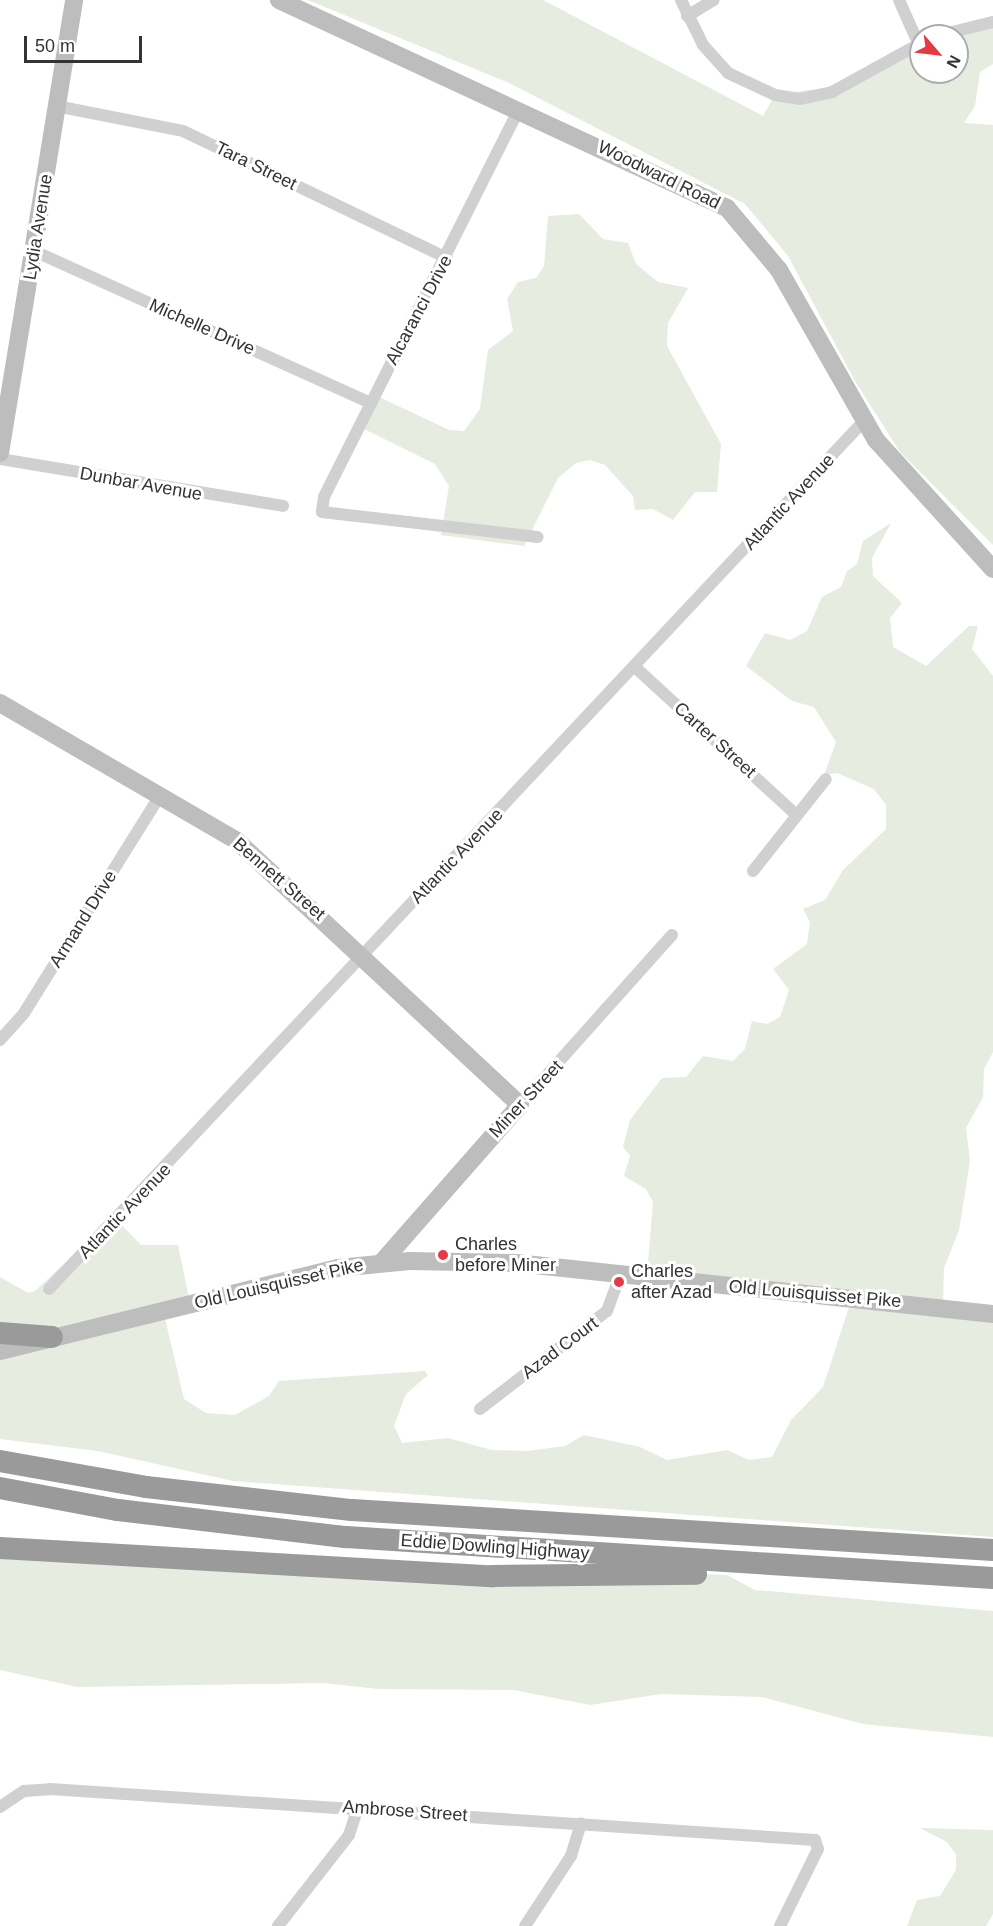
<!DOCTYPE html>
<style>
body{margin:0}
#map{position:relative;width:993px;height:1926px;overflow:hidden;background:#fff;font-family:Arial,sans-serif}
div>[style]{position:absolute}
[style*='--x']{left:calc(var(--x)*1px);top:calc(var(--y)*1px);width:calc(var(--w)*1px);rotate:calc(var(--a)*1deg)}
.green>*{inset:0;background:#e6ecdf}
.street>*{height:12px;margin:-6px;padding:0 6px;transform-origin:6px;border-radius:6px;background:#d0d0d0}
.secondary>*{height:18px;margin:-9px;padding:0 9px;transform-origin:9px;border-radius:9px;background:#bdbdbd}
.highway>*{height:22px;margin:-11px;padding:0 11px;transform-origin:11px;border-radius:11px;background:#9a9a9a}
.dots>*{width:16px;height:16px;translate:-50% -50%;box-sizing:border-box;border:3px solid #fff;border-radius:50%}
span{translate:-50% -50%;white-space:nowrap;text-align:center;line-height:1.15;-webkit-text-stroke:6px #fff;paint-order:stroke}
.street-label{font-size:18px;color:#333}
.poi-label{font-size:18px;color:#333}
.left{translate:0 -50%;text-align:left}
.north{position:absolute;left:909px;top:24px;width:60px;height:60px;box-sizing:border-box;background:#fff;border:2px solid #adadad;border-radius:50%;rotate:118deg;font-size:16px;font-weight:700;line-height:24px;text-align:center;color:#333}
.north::after{content:'';display:block;margin:auto;width:21px;height:27px;background:#e63946;clip-path:polygon(50% 0,100% 100%,50% 72%,0 100%)}
.scale{position:absolute;left:24px;top:36px;width:118px;height:27px;box-sizing:border-box;border:3px solid #333;border-top:0;padding-left:8px;font-size:18px;line-height:21px;white-space:nowrap;color:#333;-webkit-text-stroke:4px #fff;paint-order:stroke}
</style>
<div id="map">
<div class="green">
<i style="clip-path:polygon(308px 0,543px 0,763px 116px,775px 95px,830px 87px,921px 39px,921px 72px,957px 72px,957px 36px,928px 36px,993px 16px,993px 64px,980px 72px,975px 106px,964px 123px,993px 125px,993px 545px,900px 452px,855px 381px,788px 256px,745px 204px,509px 83px)"></i>
<i style="clip-path:polygon(579px 214px,603px 239px,628px 243px,636px 264px,658px 282px,688px 288px,668px 323px,667px 346px,721px 444px,717px 492px,695px 492px,673px 520px,653px 509px,635px 510px,633px 496px,605px 465px,590px 460px,576px 463px,558px 478px,524px 546px,441px 535px,449px 486px,435px 464px,358px 426px,373px 394px,449px 430px,464px 431px,480px 409px,488px 350px,513px 331px,507px 299px,518px 282px,536px 278px,544px 266px,548px 216px)"></i>
<i style="clip-path:polygon(891px 523px,872px 558px,873px 576px,902px 603px,890px 618px,893px 647px,926px 666px,969px 626px,978px 626px,972px 649px,993px 676px,993px 1052px,984px 1069px,983px 1097px,966px 1128px,970px 1161px,959px 1230px,944px 1268px,943px 1306px,993px 1315px,993px 1537px,233px 1481px,98px 1451px,0 1439px,0 1277px,28px 1293px,35px 1291px,114px 1217px,141px 1245px,178px 1245px,189px 1298px,162px 1306px,184px 1399px,206px 1413px,235px 1415px,269px 1396px,279px 1381px,425px 1371px,428px 1375px,406px 1394px,394px 1426px,402px 1443px,448px 1438px,492px 1450px,528px 1451px,565px 1446px,584px 1435px,640px 1447px,667px 1460px,727px 1450px,749px 1460px,772px 1457px,791px 1420px,823px 1387px,852px 1298px,647px 1275px,653px 1202px,646px 1189px,624px 1176px,630px 1156px,623px 1147px,630px 1120px,662px 1078px,686px 1077px,703px 1056px,733px 1061px,745px 1049px,752px 1021px,767px 1024px,780px 1017px,789px 990px,773px 969px,807px 944px,810px 922px,803px 909px,825px 900px,843px 870px,886px 829px,886px 805px,874px 789px,837px 773px,824px 775px,836px 742px,814px 707px,792px 701px,746px 666px,765px 633px,790px 640px,807px 631px,822px 597px,841px 587px,847px 571px,857px 564px,863px 541px)"></i>
<i style="clip-path:polygon(0 1549px,727px 1575px,755px 1590px,993px 1611px,993px 1737px,863px 1724px,762px 1697px,661px 1694px,590px 1705px,514px 1690px,378px 1689px,324px 1683px,77px 1687px,0 1670px)"></i>
<i style="clip-path:polygon(920px 1828px,993px 1830px,993px 1914px,986px 1926px,907px 1926px,917px 1900px,940px 1896px,956px 1870px,956px 1854px,947px 1842px)"></i>
</div>
<div class="street">
<i style="--x:681;--y:0;--w:50;--a:63.9"></i>
<i style="--x:703;--y:45;--w:38;--a:48"></i>
<i style="--x:728;--y:73;--w:52;--a:25.1"></i>
<i style="--x:775;--y:95;--w:25;--a:9"></i>
<i style="--x:800;--y:99;--w:33;--a:-12"></i>
<i style="--x:832;--y:92;--w:102;--a:-28.8"></i>
<i style="--x:899;--y:0;--w:49;--a:66"></i>
<i style="--x:687;--y:16;--w:31;--a:-31"></i>
<i style="--x:936;--y:36;--w:59;--a:-13.8"></i>
<i style="--x:56;--y:106;--w:129;--a:11.1"></i>
<i style="--x:183;--y:131;--w:293;--a:25.7"></i>
<i style="--x:519;--y:109;--w:434;--a:116.7"></i>
<i style="--x:324;--y:497;--w:15;--a:98"></i>
<i style="--x:322;--y:512;--w:217;--a:6.6"></i>
<i style="--x:34;--y:251;--w:370;--a:24.3"></i>
<i style="--x:0;--y:459;--w:287;--a:9.4"></i>
<i style="--x:636;--y:668;--w:214;--a:42.5"></i>
<i style="--x:753;--y:871;--w:117;--a:-51.6"></i>
<i style="--x:0;--y:1040;--w:36;--a:-48"></i>
<i style="--x:24;--y:1013;--w:258;--a:-58"></i>
<i style="--x:520;--y:1105;--w:228;--a:-48.2"></i>
<i style="--x:49;--y:1289;--w:1189;--a:-46.81"></i>
<i style="--x:480;--y:1409;--w:160;--a:-37.7"></i>
<i style="--x:607;--y:1311;--w:40;--a:-69.8"></i>
<i style="--x:0;--y:1807;--w:29;--a:-34"></i>
<i style="--x:24;--y:1791;--w:26;--a:-4"></i>
<i style="--x:50;--y:1789;--w:767;--a:3.81"></i>
<i style="--x:815;--y:1840;--w:9;--a:72"></i>
<i style="--x:818;--y:1849;--w:86;--a:116.3"></i>
<i style="--x:278;--y:1926;--w:115;--a:-52"></i>
<i style="--x:349;--y:1835;--w:28;--a:-72"></i>
<i style="--x:525;--y:1926;--w:84;--a:-56.7"></i>
<i style="--x:571;--y:1856;--w:34;--a:-73"></i>
</div>
<div class="secondary">
<i style="--x:279;--y:0;--w:494;--a:24.9"></i>
<i style="--x:727;--y:208;--w:81;--a:50"></i>
<i style="--x:779;--y:270;--w:196;--a:60.3"></i>
<i style="--x:876;--y:440;--w:174;--a:47.8"></i>
<i style="--x:0;--y:453;--w:459;--a:-80.7"></i>
<i style="--x:0;--y:703;--w:274;--a:30.2"></i>
<i style="--x:237;--y:841;--w:387;--a:43"></i>
<i style="--x:520;--y:1105;--w:209;--a:131.3"></i>
<i style="--x:0;--y:1351;--w:348;--a:-13.8"></i>
<i style="--x:338;--y:1268;--w:72;--a:-5.6"></i>
<i style="--x:410;--y:1261;--w:106;--a:1.1"></i>
<i style="--x:516;--y:1263;--w:480;--a:6.1"></i>
</div>
<div class="highway">
<i style="--x:0;--y:1333;--w:52;--a:4.4"></i>
<i style="--x:0;--y:1461;--w:148;--a:10.1"></i>
<i style="--x:146;--y:1487;--w:207;--a:6.4"></i>
<i style="--x:352;--y:1510;--w:642;--a:3.57"></i>
<i style="--x:0;--y:1488;--w:120;--a:10.6"></i>
<i style="--x:118;--y:1510;--w:230;--a:6.8"></i>
<i style="--x:346;--y:1537;--w:648;--a:3.63"></i>
<i style="--x:0;--y:1548;--w:493;--a:3.3"></i>
<i style="--x:492;--y:1576;--w:204;--a:-0.6"></i>
</div>
<div class="dots">
<i style="left:443px;top:1255px;background:#e63946"></i>
<i style="left:619px;top:1282px;background:#e63946"></i>
</div>
<div class="street-label">
<span style="left:256px;top:166px;rotate:26deg">Tara Street</span>
<span style="left:659px;top:175px;rotate:26deg">Woodward Road</span>
<span style="left:38px;top:227px;rotate:-81deg">Lydia Avenue</span>
<span style="left:419px;top:310px;rotate:-62deg">Alcaranci Drive</span>
<span style="left:202px;top:327px;rotate:24deg">Michelle Drive</span>
<span style="left:141px;top:484px;rotate:10deg">Dunbar Avenue</span>
<span style="left:789px;top:502px;rotate:-47deg">Atlantic Avenue</span>
<span style="left:715px;top:740px;rotate:42deg">Carter Street</span>
<span style="left:457px;top:856px;rotate:-46deg">Atlantic Avenue</span>
<span style="left:279px;top:879px;rotate:41deg">Bennett Street</span>
<span style="left:83px;top:919px;rotate:-58deg">Armand Drive</span>
<span style="left:526px;top:1099px;rotate:-47deg">Miner Street</span>
<span style="left:125px;top:1211px;rotate:-46deg">Atlantic Avenue</span>
<span style="left:279px;top:1284px;rotate:-13deg">Old Louisquisset Pike</span>
<span style="left:815px;top:1294px;rotate:5deg">Old Louisquisset Pike</span>
<span style="left:560px;top:1348px;rotate:-37deg">Azad Court</span>
<span style="left:495px;top:1547px;rotate:4deg">Eddie Dowling Highway</span>
<span style="left:405px;top:1811px;rotate:4deg">Ambrose Street</span>
</div>
<div class="poi-label">
<span class="left" style="left:455px;top:1255px">Charles<br>before Miner</span>
<span class="left" style="left:631px;top:1282px">Charles<br>after Azad</span>
</div>
<div class="north">N</div>
<div class="scale">50 m</div>
</div>
